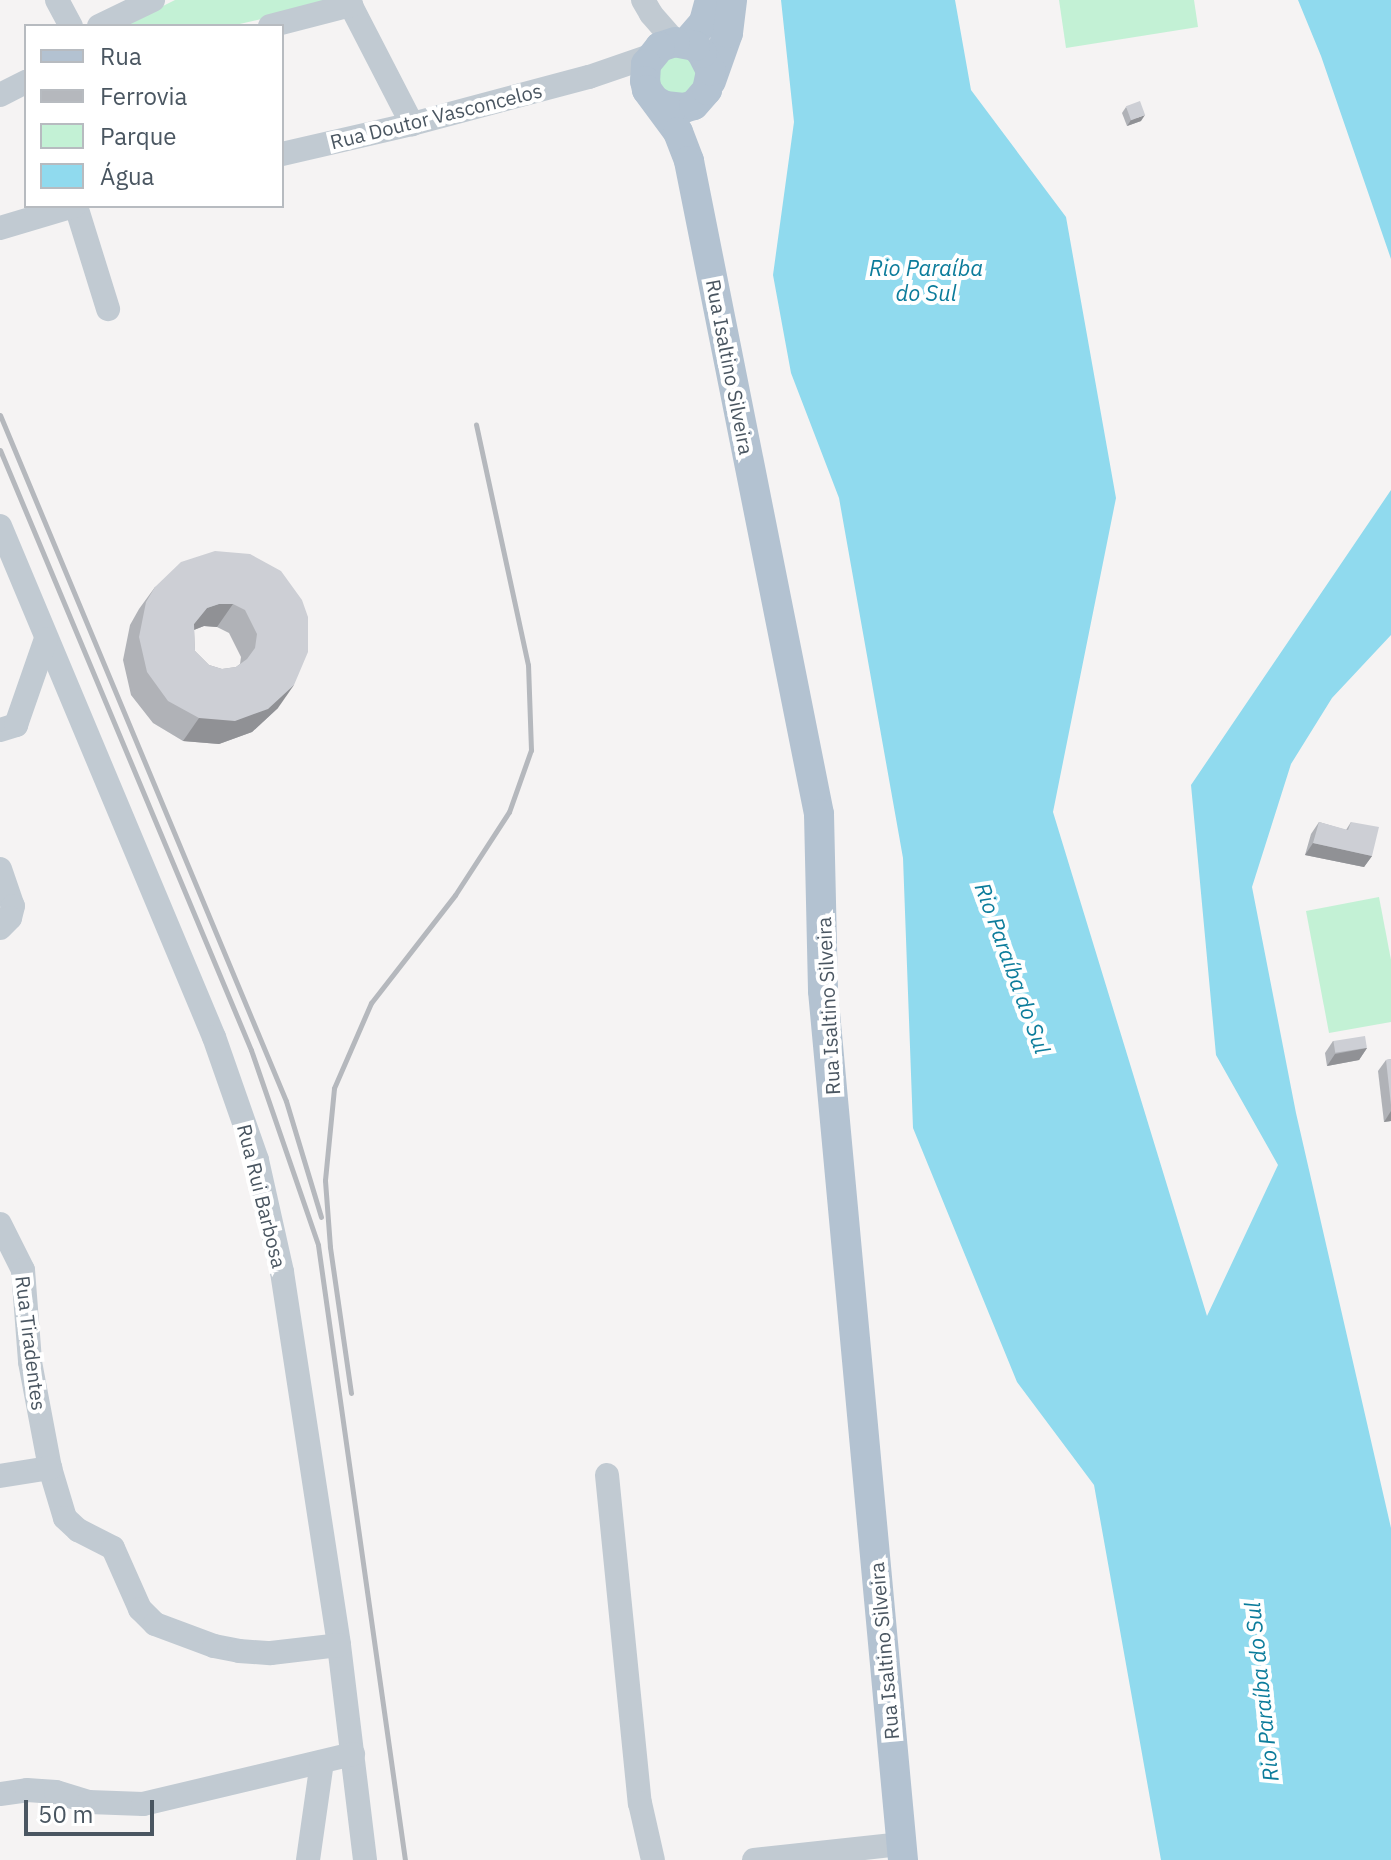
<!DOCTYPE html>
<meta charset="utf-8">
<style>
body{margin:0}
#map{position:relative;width:1391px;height:1860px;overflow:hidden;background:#f5f3f3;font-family:"IBM Plex Sans",sans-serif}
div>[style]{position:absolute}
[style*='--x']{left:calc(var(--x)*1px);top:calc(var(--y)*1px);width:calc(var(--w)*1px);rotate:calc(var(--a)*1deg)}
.green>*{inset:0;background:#c3f1d5}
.water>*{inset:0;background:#90daee}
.minor>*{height:24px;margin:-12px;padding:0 12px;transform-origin:12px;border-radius:12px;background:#c1cad2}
.major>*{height:30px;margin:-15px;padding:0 15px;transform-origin:15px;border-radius:15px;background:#b3c2d1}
.rail>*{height:5px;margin:-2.5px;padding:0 2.5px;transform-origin:2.5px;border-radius:2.5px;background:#b5b8bd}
.wall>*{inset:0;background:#b0b2b7}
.shaded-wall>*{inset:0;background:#909195}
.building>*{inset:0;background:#cdcfd5;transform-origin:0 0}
span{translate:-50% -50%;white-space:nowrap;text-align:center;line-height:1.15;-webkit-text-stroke:8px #fff;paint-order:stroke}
.street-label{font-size:20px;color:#4a5661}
.water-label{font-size:22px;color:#0c7c9b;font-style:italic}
.legend{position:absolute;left:24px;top:24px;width:260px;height:184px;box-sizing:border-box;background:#fff;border:2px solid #b7bbc0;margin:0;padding:10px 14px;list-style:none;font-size:24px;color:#4a5661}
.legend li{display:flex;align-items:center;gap:16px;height:40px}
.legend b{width:40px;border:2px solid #b7bbc0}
.scale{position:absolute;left:24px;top:1800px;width:130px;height:36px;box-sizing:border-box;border:4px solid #4a5661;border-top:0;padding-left:10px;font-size:24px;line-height:28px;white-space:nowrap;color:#4a5661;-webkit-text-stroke:6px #fff;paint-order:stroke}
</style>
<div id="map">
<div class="green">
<i style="clip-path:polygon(175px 0,339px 0,339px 1px,231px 26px,123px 26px)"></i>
<i style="clip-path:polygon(1059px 0,1194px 0,1198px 27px,1066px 48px)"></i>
<i style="clip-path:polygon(686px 51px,703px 78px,673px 103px,651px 69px,655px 61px)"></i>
<i style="clip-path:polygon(1379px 897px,1391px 960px,1391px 1022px,1329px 1033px,1306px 911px)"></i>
</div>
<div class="water">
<i style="clip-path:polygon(781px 0,955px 0,971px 90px,1066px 217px,1116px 498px,1053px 812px,1207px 1316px,1278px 1165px,1216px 1055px,1191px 785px,1391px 490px,1391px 635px,1332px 698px,1291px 764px,1252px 887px,1296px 1113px,1391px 1528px,1391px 1860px,1161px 1860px,1094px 1485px,1017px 1382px,913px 1128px,903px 858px,839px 498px,791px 373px,773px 275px,794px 122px)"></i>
<i style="clip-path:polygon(1298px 0,1391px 0,1391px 259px,1321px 56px)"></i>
</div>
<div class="minor">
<i style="--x:57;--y:0;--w:30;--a:62"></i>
<i style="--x:348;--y:0;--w:140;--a:62.7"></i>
<i style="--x:643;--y:0;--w:16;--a:60"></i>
<i style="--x:651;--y:14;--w:37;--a:49"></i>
<i style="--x:99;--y:26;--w:60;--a:-25.7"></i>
<i style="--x:270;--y:26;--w:84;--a:-14.5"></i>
<i style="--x:0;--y:95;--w:29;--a:-27"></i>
<i style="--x:282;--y:154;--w:133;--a:-13"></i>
<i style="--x:412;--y:124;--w:183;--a:-14.9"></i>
<i style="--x:589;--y:77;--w:65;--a:-19"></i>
<i style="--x:76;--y:206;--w:108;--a:72.7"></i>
<i style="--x:0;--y:228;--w:77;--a:-16.6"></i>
<i style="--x:0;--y:526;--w:554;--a:67.28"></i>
<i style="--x:214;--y:1037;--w:130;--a:70.7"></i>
<i style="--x:257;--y:1160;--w:115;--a:77.4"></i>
<i style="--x:282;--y:1272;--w:377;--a:81.3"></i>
<i style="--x:339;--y:1645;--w:217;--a:83.1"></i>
<i style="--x:0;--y:730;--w:17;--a:-17"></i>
<i style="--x:16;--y:725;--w:91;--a:-70.8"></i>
<i style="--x:0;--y:869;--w:39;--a:71"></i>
<i style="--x:13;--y:906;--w:12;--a:104"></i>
<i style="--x:10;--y:918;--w:14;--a:135"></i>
<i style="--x:0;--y:1224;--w:51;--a:63.4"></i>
<i style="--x:23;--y:1270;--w:92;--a:85.6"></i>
<i style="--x:30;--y:1362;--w:108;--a:79.3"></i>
<i style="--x:50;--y:1468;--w:52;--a:73.3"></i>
<i style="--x:65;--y:1518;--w:18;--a:43"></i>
<i style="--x:78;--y:1530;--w:39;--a:27"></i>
<i style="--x:113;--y:1548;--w:67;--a:66.1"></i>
<i style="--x:140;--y:1609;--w:21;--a:45"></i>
<i style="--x:155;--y:1624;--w:63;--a:20.4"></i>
<i style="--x:214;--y:1646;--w:25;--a:11"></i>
<i style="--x:239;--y:1651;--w:32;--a:4"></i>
<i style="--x:271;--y:1653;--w:68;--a:-6.7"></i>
<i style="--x:607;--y:1475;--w:330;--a:84.3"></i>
<i style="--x:640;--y:1803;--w:58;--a:77.2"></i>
<i style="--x:0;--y:1476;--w:51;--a:-9.1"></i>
<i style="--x:0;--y:1794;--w:27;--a:-8"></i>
<i style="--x:27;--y:1790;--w:29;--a:4"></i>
<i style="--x:56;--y:1792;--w:34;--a:17"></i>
<i style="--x:89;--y:1802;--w:54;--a:2.1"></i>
<i style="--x:143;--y:1804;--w:216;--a:-13.4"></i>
<i style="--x:308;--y:1860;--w:99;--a:-81.9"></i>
<i style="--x:754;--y:1860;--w:149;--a:-6.2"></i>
</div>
<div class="major">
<i style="--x:686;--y:43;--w:28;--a:-49"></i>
<i style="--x:704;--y:22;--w:23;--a:-75"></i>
<i style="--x:711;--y:81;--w:51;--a:-70.5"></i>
<i style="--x:728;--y:33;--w:33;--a:-83"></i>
<i style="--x:656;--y:101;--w:10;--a:29"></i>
<i style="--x:665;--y:106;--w:19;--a:6"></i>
<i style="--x:684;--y:108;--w:10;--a:-17"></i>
<i style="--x:694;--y:105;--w:20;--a:-49"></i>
<i style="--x:707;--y:90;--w:19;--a:-78"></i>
<i style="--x:711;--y:71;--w:20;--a:-117"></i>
<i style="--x:702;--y:53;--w:10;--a:-135"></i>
<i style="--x:695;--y:46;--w:20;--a:-169"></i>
<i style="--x:675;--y:42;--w:16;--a:162"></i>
<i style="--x:660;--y:47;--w:22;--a:129"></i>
<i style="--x:646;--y:64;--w:17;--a:93"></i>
<i style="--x:645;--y:81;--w:9;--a:77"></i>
<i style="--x:647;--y:90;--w:52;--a:53.6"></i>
<i style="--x:678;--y:132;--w:31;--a:69"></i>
<i style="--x:689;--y:161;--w:666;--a:78.74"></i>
<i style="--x:819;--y:814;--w:177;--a:88.7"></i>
<i style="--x:823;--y:991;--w:873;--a:84.74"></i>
</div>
<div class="rail">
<i style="--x:0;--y:415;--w:743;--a:67.37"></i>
<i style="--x:286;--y:1101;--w:121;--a:73.2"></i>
<i style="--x:0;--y:450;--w:650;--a:67.3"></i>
<i style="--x:251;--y:1050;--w:206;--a:71"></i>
<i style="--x:318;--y:1245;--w:621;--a:81.95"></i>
<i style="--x:351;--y:1393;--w:148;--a:-98.2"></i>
<i style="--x:330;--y:1247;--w:67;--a:-94.3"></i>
<i style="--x:325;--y:1180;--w:92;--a:-84.4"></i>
<i style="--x:334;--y:1088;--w:93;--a:-66.5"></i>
<i style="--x:371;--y:1003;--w:137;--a:-52.1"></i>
<i style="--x:455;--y:895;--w:99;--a:-57"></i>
<i style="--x:509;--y:812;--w:66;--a:-70.5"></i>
<i style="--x:531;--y:750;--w:85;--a:-92"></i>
<i style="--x:528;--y:665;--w:246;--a:-102.2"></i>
</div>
<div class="wall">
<i style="clip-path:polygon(1126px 107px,1141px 121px,1127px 126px,1122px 113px)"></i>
<i style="clip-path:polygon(evenodd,250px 554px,278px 708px,252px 732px,219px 744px,183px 741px,153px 723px,131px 695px,123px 660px,130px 625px,139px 609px,155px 587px,250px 554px,204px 626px,217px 627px,229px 633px,241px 657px,240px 664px,236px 667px,222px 669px,209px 665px,195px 651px,194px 630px,204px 626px)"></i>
<i style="clip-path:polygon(1319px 822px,1346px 830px,1351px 822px,1372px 856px,1364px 867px,1305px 855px,1311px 834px)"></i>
<i style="clip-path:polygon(1333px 1041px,1367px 1048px,1359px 1060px,1327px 1066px,1325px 1053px)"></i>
<i style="clip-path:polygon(1391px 1059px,1391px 1121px,1384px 1122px,1378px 1071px,1386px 1060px)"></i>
</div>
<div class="shaded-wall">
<i style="clip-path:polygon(1145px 115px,1141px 121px,1127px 126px,1131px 120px)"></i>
<i style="clip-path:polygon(219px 604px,233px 604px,217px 627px,204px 626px,191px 631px,194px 624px,207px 608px)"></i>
<i style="clip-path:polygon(294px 685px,278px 708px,252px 732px,219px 744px,183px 741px,199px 718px)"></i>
<i style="clip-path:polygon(1313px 843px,1372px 856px,1364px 867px,1305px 855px)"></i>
<i style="clip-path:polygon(1367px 1048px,1359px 1060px,1327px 1066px,1335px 1054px)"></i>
<i style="clip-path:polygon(1391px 1111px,1391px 1121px,1384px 1122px)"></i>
</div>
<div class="building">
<i style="left:1140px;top:101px;width:15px;height:15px;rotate:70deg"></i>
<i style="clip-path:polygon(evenodd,215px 551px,250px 554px,281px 571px,302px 600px,308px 617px,308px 652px,294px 685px,268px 709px,235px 721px,199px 718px,168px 701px,147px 672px,139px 637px,146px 602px,155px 587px,181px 562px,215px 551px,219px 604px,233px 604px,245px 610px,257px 634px,255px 648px,247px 659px,236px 667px,222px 669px,209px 665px,195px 651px,194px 624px,207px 608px,219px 604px)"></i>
<i style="clip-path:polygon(1319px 822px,1348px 830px,1351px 822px,1379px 827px,1372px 856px,1313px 843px)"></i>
<i style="left:1365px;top:1036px;width:12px;height:32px;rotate:81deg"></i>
<i style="clip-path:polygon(1391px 1059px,1391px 1105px,1386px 1060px)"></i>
</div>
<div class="street-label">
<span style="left:436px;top:116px;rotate:-14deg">Rua Doutor Vasconcelos</span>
<span style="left:730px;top:367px;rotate:79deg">Rua Isaltino Silveira</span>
<span style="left:828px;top:1006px;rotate:-93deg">Rua Isaltino Silveira</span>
<span style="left:262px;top:1196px;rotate:76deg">Rua Rui Barbosa</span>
<span style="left:31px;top:1343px;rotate:83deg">Rua Tiradentes</span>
<span style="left:884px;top:1651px;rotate:-95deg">Rua Isaltino Silveira</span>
</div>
<div class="water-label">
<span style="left:926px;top:280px">Rio Paraíba<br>do Sul</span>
<span style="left:1013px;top:968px;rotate:70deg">Rio Paraíba do Sul</span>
<span style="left:1261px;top:1692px;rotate:-96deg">Rio Paraíba do Sul</span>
</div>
<ul class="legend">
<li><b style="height:10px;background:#b3c2d1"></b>Rua</li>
<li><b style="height:10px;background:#b5b8bd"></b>Ferrovia</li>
<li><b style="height:22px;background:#c3f1d5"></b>Parque</li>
<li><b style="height:22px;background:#90daee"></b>Água</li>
</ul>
<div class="scale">50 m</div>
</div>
